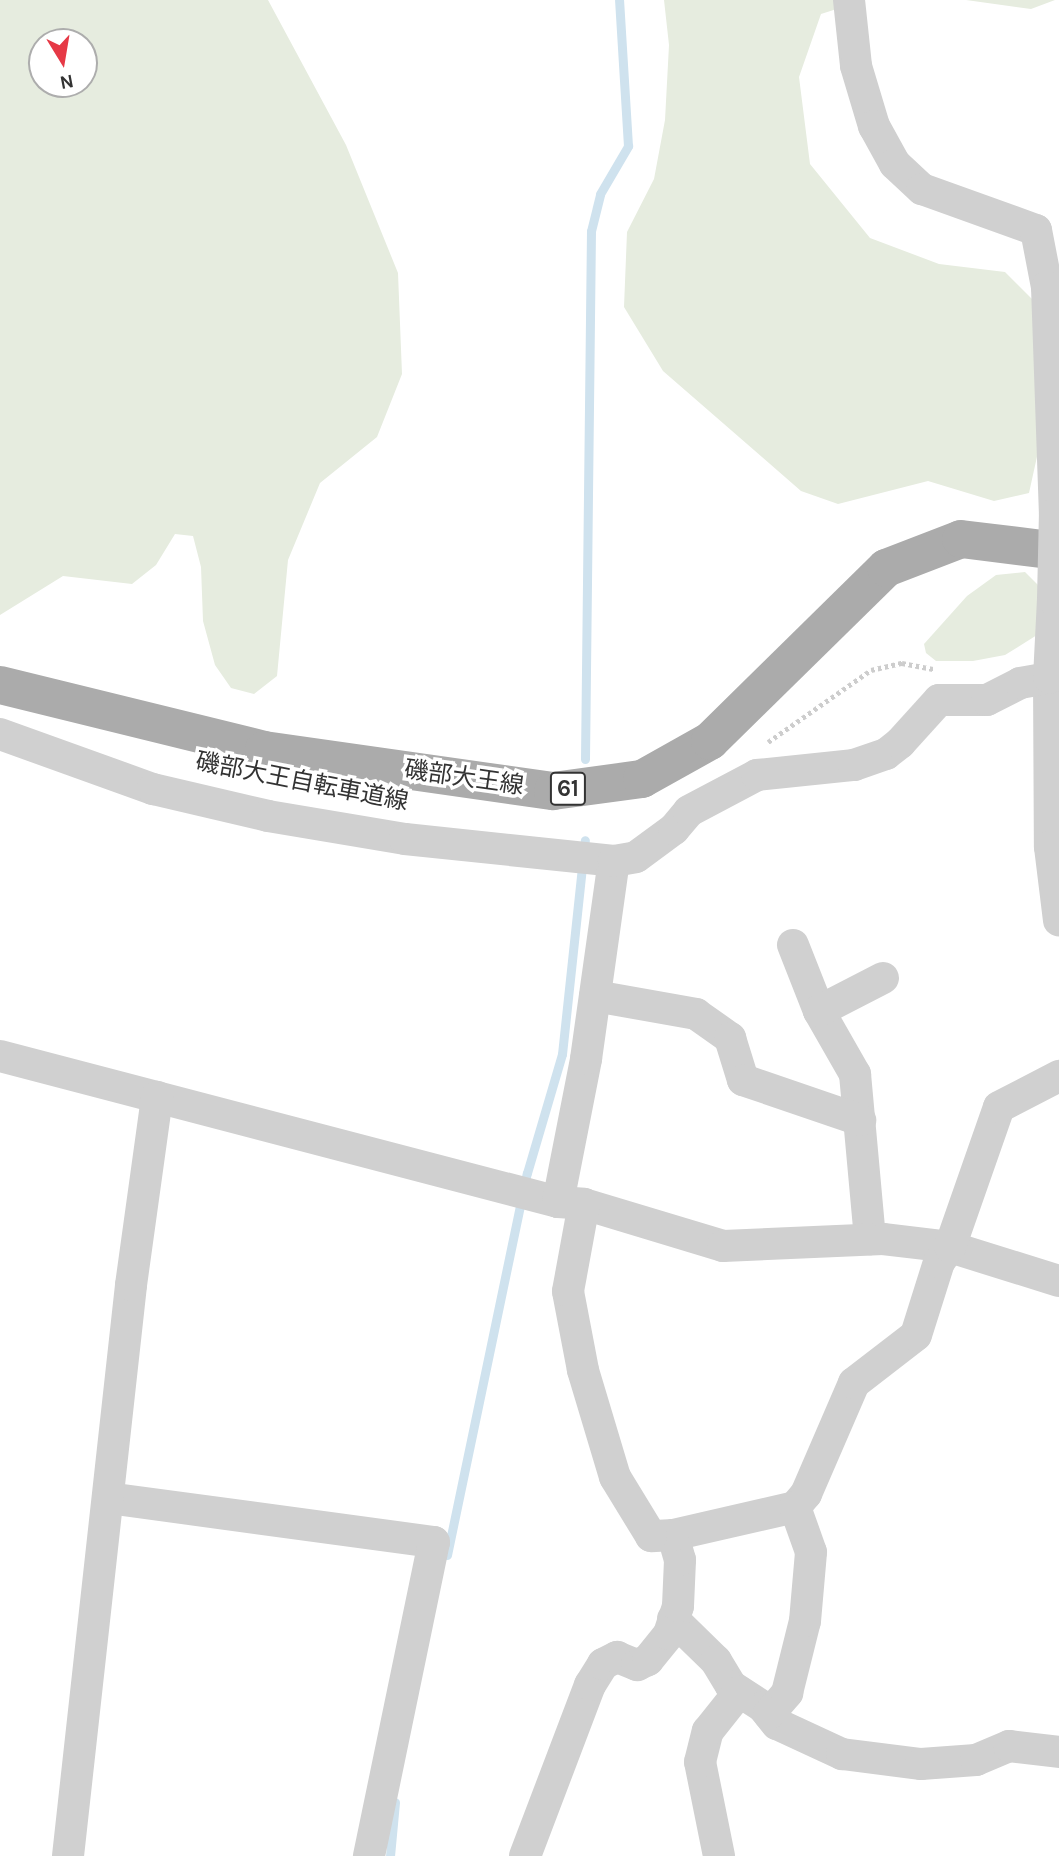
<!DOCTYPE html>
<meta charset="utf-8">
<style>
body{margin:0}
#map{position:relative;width:1059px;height:1856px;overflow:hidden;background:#fff;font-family:Karla,"Noto Sans JP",sans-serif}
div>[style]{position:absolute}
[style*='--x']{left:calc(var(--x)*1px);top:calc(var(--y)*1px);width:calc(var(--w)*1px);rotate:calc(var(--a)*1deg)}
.green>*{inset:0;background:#e6ecdf}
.stream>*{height:9px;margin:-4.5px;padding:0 4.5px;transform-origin:4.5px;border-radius:4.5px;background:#cfe2ee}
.path>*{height:4.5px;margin-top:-2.25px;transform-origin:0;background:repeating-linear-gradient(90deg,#cdcdcd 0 3.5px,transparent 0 7px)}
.minor>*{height:32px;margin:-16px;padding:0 16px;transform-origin:16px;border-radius:16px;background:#d0d0d0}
.major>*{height:38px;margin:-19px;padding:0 19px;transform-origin:19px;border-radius:19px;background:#ababab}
.minor-bridge>*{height:32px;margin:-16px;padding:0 16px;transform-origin:16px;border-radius:16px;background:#d0d0d0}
span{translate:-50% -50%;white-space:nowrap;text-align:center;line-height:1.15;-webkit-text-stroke:7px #fff;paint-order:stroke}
.shield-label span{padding:2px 5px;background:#fff;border:2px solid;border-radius:5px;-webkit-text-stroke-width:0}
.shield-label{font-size:23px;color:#333;font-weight:700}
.street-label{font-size:24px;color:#333}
.north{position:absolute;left:28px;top:28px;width:70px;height:70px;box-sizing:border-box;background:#fff;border:2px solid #adadad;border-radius:50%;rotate:169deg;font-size:19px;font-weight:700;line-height:28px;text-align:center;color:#333}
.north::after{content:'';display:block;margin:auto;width:24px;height:32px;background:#e63946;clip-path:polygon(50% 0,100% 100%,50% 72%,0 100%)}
</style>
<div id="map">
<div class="green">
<i style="clip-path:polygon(evenodd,0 0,268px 0,346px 145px,398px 273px,402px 374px,377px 437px,320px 483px,288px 560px,277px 676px,254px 694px,231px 688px,215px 665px,203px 621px,201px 567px,193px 536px,175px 534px,156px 565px,132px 584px,63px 576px,0 615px,0 0,42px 42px,84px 42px,84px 84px,42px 84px,42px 42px)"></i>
<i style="clip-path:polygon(664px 0,865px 0,821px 14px,799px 77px,810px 164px,870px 238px,939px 264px,1005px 272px,1033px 300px,1040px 443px,1029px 493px,994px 501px,928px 481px,838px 504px,801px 491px,663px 371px,624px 307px,627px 232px,654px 179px,665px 120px,669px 45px)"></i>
<i style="clip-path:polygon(966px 0,1055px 0,1031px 9px)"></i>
<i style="clip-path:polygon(1025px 572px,1040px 587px,1037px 635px,1005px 655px,973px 661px,936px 661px,926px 653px,924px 644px,967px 596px,996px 575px)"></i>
</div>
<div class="stream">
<i style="--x:585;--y:759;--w:528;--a:-89.35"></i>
<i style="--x:591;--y:231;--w:38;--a:-76"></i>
<i style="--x:600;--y:194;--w:56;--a:-59.7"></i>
<i style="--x:628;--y:146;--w:146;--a:-93.5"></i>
<i style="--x:447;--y:1555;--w:390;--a:-78.2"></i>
<i style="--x:527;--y:1173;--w:124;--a:-73.6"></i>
<i style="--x:562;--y:1054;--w:215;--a:-83.9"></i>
<i style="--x:390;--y:1856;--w:54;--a:-84.7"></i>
</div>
<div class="path">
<i style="--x:768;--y:742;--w:126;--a:-35"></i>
<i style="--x:871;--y:670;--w:32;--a:-13"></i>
<i style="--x:902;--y:663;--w:33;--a:11"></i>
</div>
<div class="minor">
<i style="--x:849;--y:0;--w:66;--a:83.9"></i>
<i style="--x:856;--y:66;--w:63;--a:73.3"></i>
<i style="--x:874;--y:126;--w:43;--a:61.1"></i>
<i style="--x:895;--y:164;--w:37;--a:43"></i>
<i style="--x:922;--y:189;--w:121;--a:19.8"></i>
<i style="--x:1036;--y:230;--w:58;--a:79.1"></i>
<i style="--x:1047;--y:287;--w:227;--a:88"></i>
<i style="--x:1049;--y:678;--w:169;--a:89.7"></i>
<i style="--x:1050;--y:847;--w:74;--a:83"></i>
<i style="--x:0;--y:734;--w:163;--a:19.8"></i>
<i style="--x:153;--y:789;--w:118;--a:13.2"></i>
<i style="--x:268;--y:816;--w:139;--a:9.5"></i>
<i style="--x:405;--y:839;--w:210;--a:6"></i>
<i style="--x:793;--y:945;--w:71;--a:68.5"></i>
<i style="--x:819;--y:1011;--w:73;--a:60.3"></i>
<i style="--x:855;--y:1074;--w:166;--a:84.8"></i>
<i style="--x:595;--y:996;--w:103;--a:10.1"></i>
<i style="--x:696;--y:1014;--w:42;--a:35.2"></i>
<i style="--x:730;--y:1038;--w:44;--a:72.8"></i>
<i style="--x:743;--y:1080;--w:124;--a:18.9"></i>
<i style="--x:819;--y:1011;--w:72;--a:-27.3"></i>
<i style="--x:0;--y:1056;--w:577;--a:14.66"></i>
<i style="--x:558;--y:1202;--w:26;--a:4"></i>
<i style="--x:584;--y:1204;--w:145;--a:16.8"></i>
<i style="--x:723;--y:1246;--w:160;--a:-2.5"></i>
<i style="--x:883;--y:1239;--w:67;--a:6.8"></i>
<i style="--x:950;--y:1247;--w:114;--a:17.3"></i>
<i style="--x:558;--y:1202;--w:146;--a:-78.9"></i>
<i style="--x:586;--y:1059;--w:200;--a:-82"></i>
<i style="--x:614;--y:861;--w:22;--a:-10"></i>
<i style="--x:636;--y:857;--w:47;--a:-36.4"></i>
<i style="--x:674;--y:829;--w:23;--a:-50"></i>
<i style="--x:689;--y:811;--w:77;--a:-27.9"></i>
<i style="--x:757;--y:775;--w:98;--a:-5.9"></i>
<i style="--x:854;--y:765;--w:34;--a:-19"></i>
<i style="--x:886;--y:754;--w:18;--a:-38"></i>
<i style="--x:900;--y:743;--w:58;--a:-47.8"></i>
<i style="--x:939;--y:700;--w:48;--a:0"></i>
<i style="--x:987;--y:700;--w:37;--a:-27"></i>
<i style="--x:1020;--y:683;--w:29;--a:-10"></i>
<i style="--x:1049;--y:678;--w:79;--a:-87.1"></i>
<i style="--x:108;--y:1498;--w:329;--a:7.7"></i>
<i style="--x:434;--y:1542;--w:321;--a:101.7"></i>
<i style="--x:673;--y:1535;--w:125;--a:-12.9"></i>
<i style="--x:795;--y:1507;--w:17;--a:-50"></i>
<i style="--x:806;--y:1494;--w:121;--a:-66.6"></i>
<i style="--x:854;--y:1383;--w:78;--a:-37.7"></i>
<i style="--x:916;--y:1335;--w:77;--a:-72.5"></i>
<i style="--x:939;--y:1262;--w:19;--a:-54"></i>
<i style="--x:950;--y:1247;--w:148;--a:-70.7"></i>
<i style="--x:999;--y:1107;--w:68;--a:-27.3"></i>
<i style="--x:673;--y:1619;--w:60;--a:44.3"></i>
<i style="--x:716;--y:1661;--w:29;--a:59"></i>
<i style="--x:731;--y:1686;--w:38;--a:33"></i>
<i style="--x:763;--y:1707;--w:22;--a:51"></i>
<i style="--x:777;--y:1724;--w:72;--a:24.8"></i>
<i style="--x:842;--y:1754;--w:80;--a:7.2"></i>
<i style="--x:921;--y:1764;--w:55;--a:-4.2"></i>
<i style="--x:976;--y:1760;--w:36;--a:-23"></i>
<i style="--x:1009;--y:1746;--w:50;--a:6.8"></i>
<i style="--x:769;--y:1714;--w:28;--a:-49"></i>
<i style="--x:787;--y:1693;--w:74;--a:-76"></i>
<i style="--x:805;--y:1621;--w:69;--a:-85"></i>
<i style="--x:811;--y:1552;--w:48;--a:-109.6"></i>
<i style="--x:68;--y:1856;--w:574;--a:-83.7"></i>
<i style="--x:131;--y:1285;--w:190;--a:-82.1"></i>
<i style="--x:525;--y:1856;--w:183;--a:-69.2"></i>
<i style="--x:590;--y:1685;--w:25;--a:-58"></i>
<i style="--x:603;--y:1664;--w:16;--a:-27"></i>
<i style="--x:617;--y:1657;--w:22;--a:22"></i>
<i style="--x:637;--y:1665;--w:12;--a:-24"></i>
<i style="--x:648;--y:1660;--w:33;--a:-51"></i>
<i style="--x:669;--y:1634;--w:29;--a:-72"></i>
<i style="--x:678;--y:1606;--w:46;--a:-87.5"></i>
<i style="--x:680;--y:1560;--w:26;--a:-106"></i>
<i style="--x:673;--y:1535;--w:22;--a:177"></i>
<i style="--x:651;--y:1536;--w:69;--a:-121.4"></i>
<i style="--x:615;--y:1477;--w:112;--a:-106.7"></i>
<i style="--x:583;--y:1370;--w:80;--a:-100.8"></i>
<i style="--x:568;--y:1291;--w:88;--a:-79.6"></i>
<i style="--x:719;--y:1856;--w:96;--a:-101.4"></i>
<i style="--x:700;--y:1762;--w:32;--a:-76"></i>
<i style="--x:708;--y:1731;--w:50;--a:-51.5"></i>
</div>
<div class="major">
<i style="--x:0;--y:685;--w:272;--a:13.8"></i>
<i style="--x:264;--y:750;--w:292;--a:8.1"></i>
<i style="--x:553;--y:791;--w:90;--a:-7.7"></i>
<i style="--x:642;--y:779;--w:78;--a:-29.2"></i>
<i style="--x:710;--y:741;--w:247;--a:-44.5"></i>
<i style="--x:886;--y:568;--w:80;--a:-21.1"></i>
<i style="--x:961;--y:539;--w:99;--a:7"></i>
</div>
<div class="minor-bridge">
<i style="--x:1053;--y:599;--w:85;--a:-88.7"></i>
</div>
<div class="shield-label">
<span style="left:568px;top:789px">61</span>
</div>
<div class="street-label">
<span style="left:464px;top:778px;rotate:8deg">磯部大王線</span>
<span style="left:302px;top:782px;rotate:11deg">磯部大王自転車道線</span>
</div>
<div class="north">N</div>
</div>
